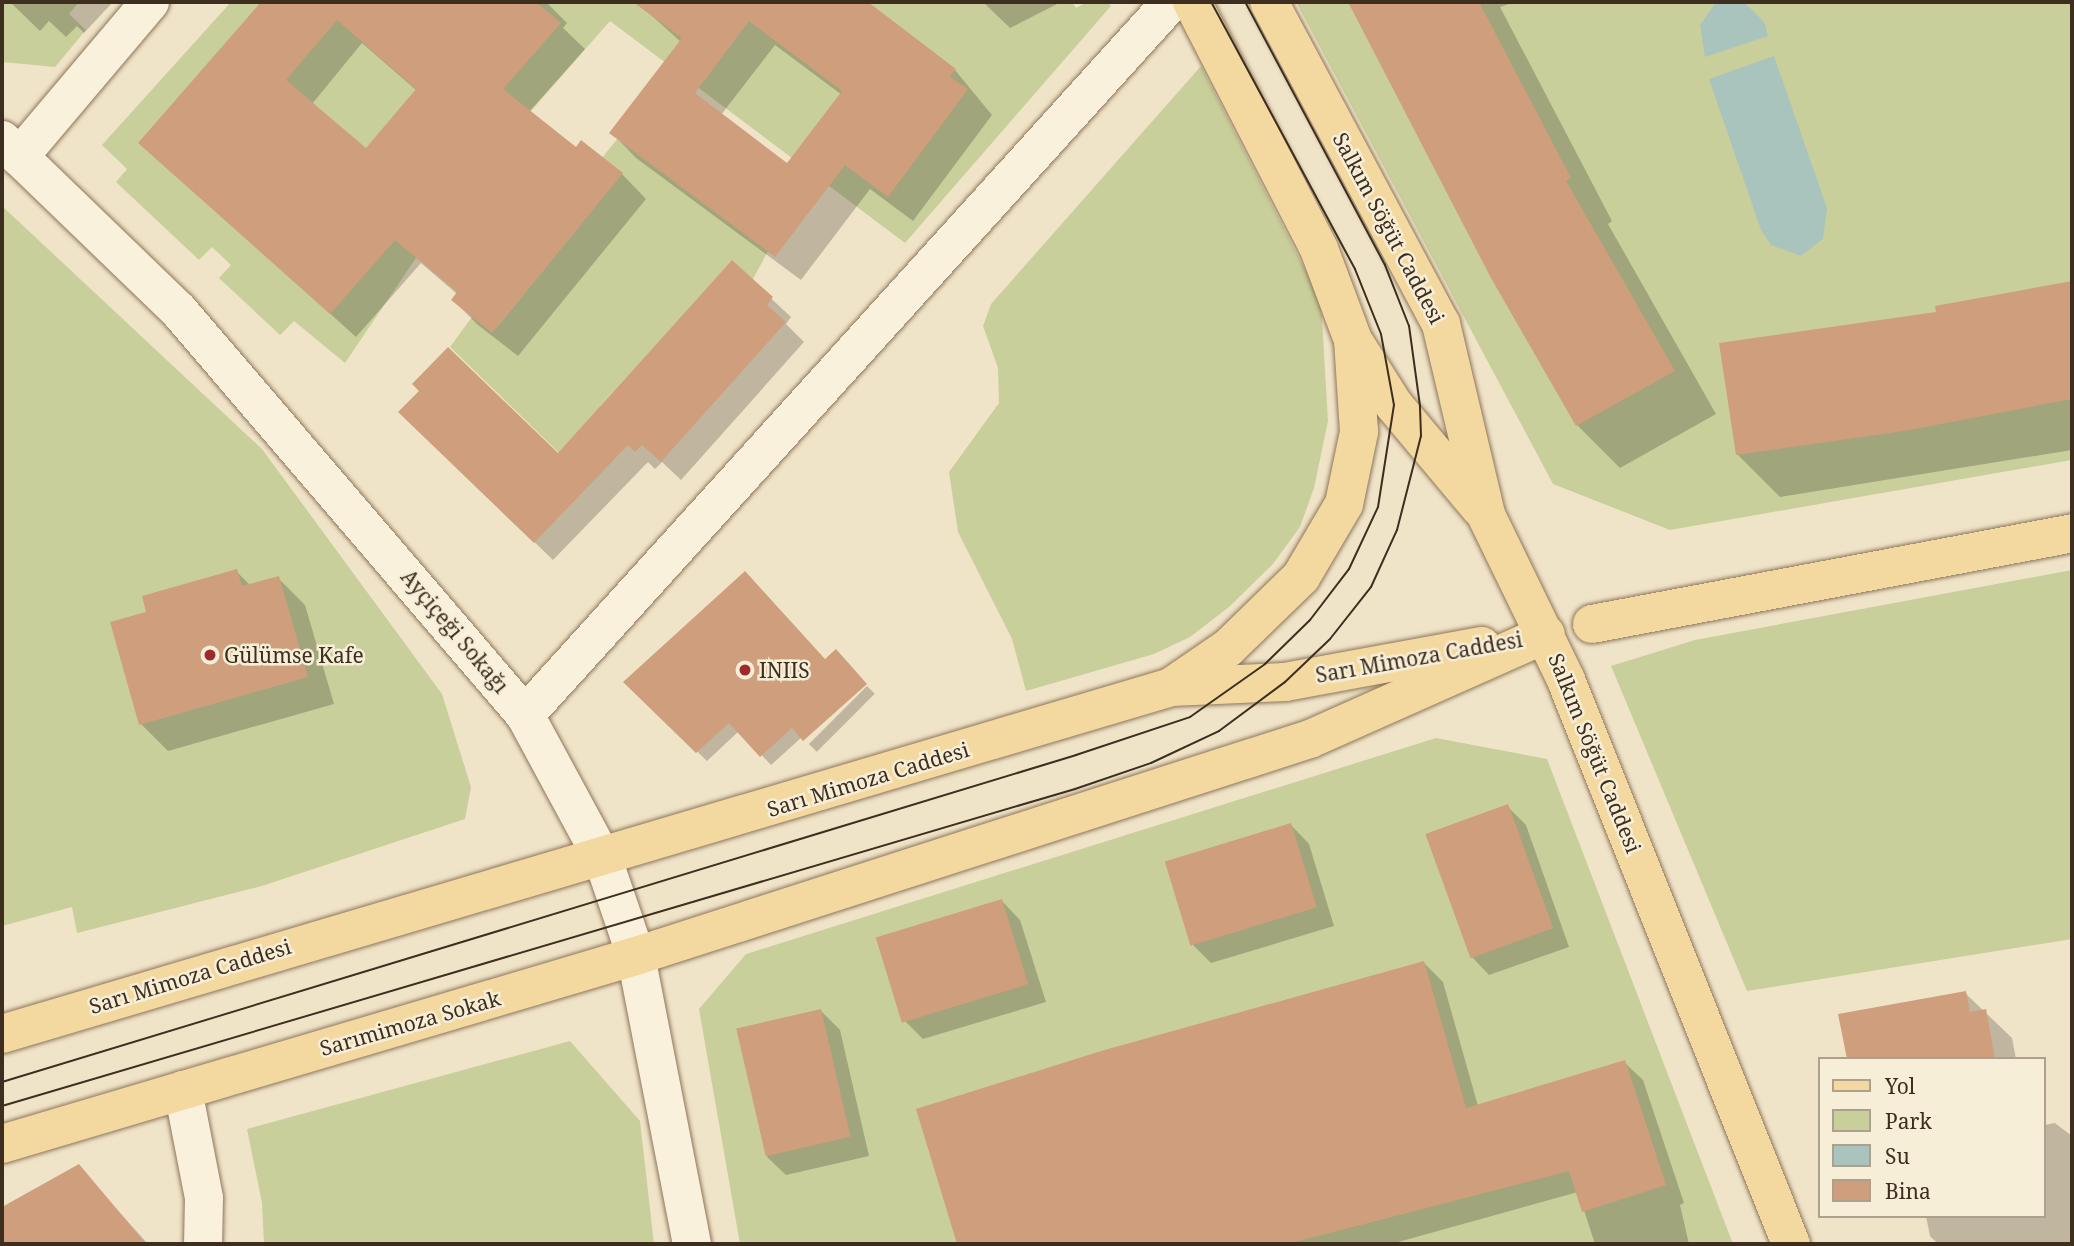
<!DOCTYPE html>
<meta charset="utf-8">
<style>
body{margin:0}
#map{position:relative;width:2074px;height:1246px;overflow:hidden;background:#f0e4c8;font-family:"Noto Serif",serif}
div>[style]{position:absolute}
[style*='--x']{left:calc(var(--x)*1px);top:calc(var(--y)*1px);width:calc(var(--w)*1px);rotate:calc(var(--a)*1deg)}
.green>*{inset:0;background:#c9cf9b}
.water>*{inset:0;background:#a9c4bc}
.shadow>*{inset:0;background:#0003;transform-origin:0 0}
.building>*{inset:0;background:#cf9f7d;transform-origin:0 0}
.roads{filter:drop-shadow(0 0 2px #8d765c) drop-shadow(0 0 2px #8d765c)}
.street>*{height:38px;margin:-19px;padding:0 19px;transform-origin:19px;border-radius:19px;background:#faf1dc}
.primary>*{height:38px;margin:-19px;padding:0 19px;transform-origin:19px;border-radius:19px;background:#f3d9a0}
.tram>*{height:2px;margin:-1px;padding:0 1px;transform-origin:1px;border-radius:1px;background:#3d2e20}
.dots>*{width:19px;height:19px;translate:-50% -50%;box-sizing:border-box;border:4px solid #f7eed8;border-radius:50%}
span{translate:-50% -50%;white-space:nowrap;text-align:center;line-height:1.15;-webkit-text-stroke:5px #f7eed8;paint-order:stroke}
.street-label{font-size:21px;color:#3d2e20}
.poi-label{font-size:21px;color:#3d2e20}
.left{translate:0 -50%;text-align:left}
.frame{position:absolute;inset:0;border:4px solid #3d2e20;pointer-events:none}
.legend{position:absolute;left:1818px;top:1057px;width:228px;height:161px;box-sizing:border-box;background:#f7eed8;border:2px solid #ada18e;margin:0;padding:9px 12px;list-style:none;font-size:21px;color:#3d2e20}
.legend li{display:flex;align-items:center;gap:14px;height:35px}
.legend b{width:35px;border:2px solid #ada18e}
</style>
<div id="map">
<div class="green">
<i style="clip-path:polygon(2px 2px,79px 2px,69px 14px,86px 30px,55px 67px,2px 62px)"></i>
<i style="clip-path:polygon(231px 2px,1072px 2px,1076px 8px,1087px 2px,1108px 2px,1111px 6px,905px 243px,610px 21px,496px 151px,422px 249px,345px 363px,294px 321px,280px 335px,219px 278px,231px 265px,212px 247px,199px 260px,116px 182px,127px 169px,102px 145px)"></i>
<i style="clip-path:polygon(1296px 2px,2072px 2px,2072px 460px,1670px 530px,1553px 484px)"></i>
<i style="clip-path:polygon(1201px 66px,1321px 301px,1328px 421px,1314px 488px,1300px 527px,1273px 564px,1229px 607px,1190px 637px,1154px 654px,1026px 691px,1012px 639px,958px 532px,949px 472px,999px 403px,998px 368px,983px 326px,991px 304px)"></i>
<i style="clip-path:polygon(618px 138px,768px 251px,753px 279px,725px 268px,600px 406px,591px 484px,450px 347px,472px 317px,498px 326px,616px 181px,597px 164px)"></i>
<i style="clip-path:polygon(2px 206px,262px 449px,442px 694px,471px 787px,465px 819px,262px 886px,77px 933px,72px 907px,2px 926px)"></i>
<i style="clip-path:polygon(2072px 570px,2072px 939px,1747px 991px,1611px 666px,1695px 640px)"></i>
<i style="clip-path:polygon(1436px 738px,1547px 759px,1733px 1244px,740px 1244px,699px 1009px,746px 954px)"></i>
<i style="clip-path:polygon(570px 1041px,640px 1121px,654px 1244px,264px 1244px,262px 1203px,247px 1129px)"></i>
</div>
<div class="water">
<i style="clip-path:polygon(1716px 2px,1744px 2px,1764px 22px,1768px 36px,1705px 57px,1700px 25px)"></i>
<i style="clip-path:polygon(1774px 56px,1827px 208px,1823px 239px,1801px 256px,1771px 245px,1761px 230px,1709px 79px)"></i>
</div>
<div class="shadow">
<i style="clip-path:polygon(10px 2px,113px 2px,84px 33px,77px 26px,66px 37px,49px 21px,40px 31px)"></i>
<i style="clip-path:polygon(evenodd,269px 2px,546px 2px,567px 23px,563px 28px,585px 49px,529px 112px,576px 150px,622px 174px,646px 199px,518px 356px,478px 325px,453px 300px,457px 294px,421px 263px,356px 337px,140px 142px,269px 2px,362px 43px,416px 90px,366px 151px,312px 104px,362px 43px)"></i>
<i style="clip-path:polygon(evenodd,646px 2px,865px 2px,955px 70px,992px 115px,913px 221px,870px 189px,801px 280px,636px 158px,612px 133px,681px 42px,642px 7px,646px 2px,775px 45px,842px 95px,787px 166px,721px 115px,775px 45px)"></i>
<i style="clip-path:polygon(983px 2px,1061px 2px,1010px 28px)"></i>
<i style="clip-path:polygon(1350px 2px,1515px 2px,1500px 7px,1612px 221px,1608px 224px,1716px 414px,1620px 468px,1577px 425px,1493px 277px)"></i>
<i style="clip-path:polygon(732px 262px,791px 317px,786px 324px,804px 342px,681px 480px,662px 462px,655px 469px,648px 462px,553px 560px,419px 431px,558px 455px)"></i>
<i style="clip-path:polygon(2072px 283px,2072px 450px,1780px 497px,1737px 454px,1938px 314px,1937px 307px)"></i>
<i style="clip-path:polygon(236px 571px,250px 585px,278px 578px,305px 605px,334px 704px,168px 751px,141px 724px,148px 613px)"></i>
<i style="clip-path:polygon(826px 661px,802px 737px,771px 765px,739px 731px,707px 761px,625px 682px)"></i>
<i style="left:867px;top:686px;width:11px;height:82px;rotate:45deg"></i>
<i style="clip-path:polygon(1507px 806px,1526px 825px,1569px 947px,1489px 975px,1471px 956px)"></i>
<i style="clip-path:polygon(1291px 825px,1309px 844px,1334px 926px,1211px 963px,1192px 944px)"></i>
<i style="clip-path:polygon(1002px 901px,1020px 920px,1046px 1002px,923px 1039px,904px 1020px,878px 938px)"></i>
<i style="clip-path:polygon(1424px 963px,1443px 982px,1478px 1106px,1624px 1062px,1643px 1080px,1684px 1203px,1680px 1205px,1689px 1244px,1595px 1244px,1578px 1192px,1391px 1244px,959px 1244px,918px 1110px)"></i>
<i style="clip-path:polygon(1965px 993px,2012px 1038px,2016px 1059px,1848px 1059px)"></i>
<i style="clip-path:polygon(821px 1011px,840px 1030px,869px 1156px,786px 1175px,767px 1157px)"></i>
<i style="clip-path:polygon(2055px 1123px,2072px 1136px,2072px 1244px,1938px 1244px,1930px 1236px,1926px 1216px,2044px 1216px,2044px 1125px)"></i>
<i style="clip-path:polygon(78px 1166px,148px 1244px,2px 1244px,2px 1209px)"></i>
</div>
<div class="building">
<i style="clip-path:polygon(evenodd,261px 2px,536px 2px,561px 23px,503px 89px,576px 147px,581px 140px,623px 173px,492px 333px,451px 300px,457px 292px,395px 240px,330px 314px,138px 143px,261px 2px,337px 20px,416px 89px,366px 148px,286px 80px,337px 20px)"></i>
<i style="clip-path:polygon(evenodd,633px 2px,868px 2px,956px 69px,950px 77px,968px 89px,888px 197px,845px 165px,775px 257px,609px 133px,682px 38px,633px 2px,749px 21px,842px 91px,787px 163px,695px 93px,749px 21px)"></i>
<i style="clip-path:polygon(1348px 2px,1479px 2px,1571px 178px,1566px 181px,1675px 371px,1576px 426px,1491px 278px)"></i>
<i style="clip-path:polygon(732px 260px,773px 297px,767px 305px,786px 322px,661px 462px,642px 445px,635px 452px,628px 445px,534px 543px,398px 412px,419px 391px,412px 384px,448px 347px,558px 453px)"></i>
<i style="clip-path:polygon(2072px 281px,2072px 399px,1904px 431px,1736px 455px,1719px 343px,1936px 312px,1935px 306px)"></i>
<i style="clip-path:polygon(237px 569px,242px 586px,279px 576px,308px 677px,139px 725px,110px 622px,146px 612px,142px 596px)"></i>
<i style="clip-path:polygon(745px 571px,825px 659px,836px 649px,867px 684px,803px 741px,792px 728px,760px 757px,729px 723px,696px 753px,623px 682px)"></i>
<i style="left:1508px;top:804px;width:132px;height:88px;rotate:70deg"></i>
<i style="left:1291px;top:823px;width:88px;height:132px;rotate:73deg"></i>
<i style="left:1002px;top:899px;width:89px;height:132px;rotate:73deg"></i>
<i style="clip-path:polygon(1424px 961px,1466px 1108px,1625px 1060px,1666px 1185px,1582px 1212px,1569px 1171px,1287px 1244px,957px 1244px,916px 1109px,1101px 1051px)"></i>
<i style="clip-path:polygon(1966px 991px,1970px 1012px,1986px 1009px,1995px 1059px,1847px 1059px,1838px 1014px)"></i>
<i style="left:821px;top:1009px;width:131px;height:87px;rotate:77deg"></i>
<i style="clip-path:polygon(79px 1164px,146px 1244px,2px 1244px,2px 1207px)"></i>
</div>
<div class="roads">
<div class="street">
<i style="--x:2;--y:140;--w:246;--a:44"></i>
<i style="--x:179;--y:311;--w:532;--a:49.42"></i>
<i style="--x:525;--y:715;--w:164;--a:61.6"></i>
<i style="--x:603;--y:859;--w:102;--a:71.2"></i>
<i style="--x:636;--y:956;--w:293;--a:79"></i>
<i style="--x:19;--y:157;--w:203;--a:-49.8"></i>
<i style="--x:525;--y:715;--w:962;--a:-47.82"></i>
<i style="--x:183;--y:1090;--w:110;--a:79"></i>
<i style="--x:204;--y:1198;--w:46;--a:91.2"></i>
</div>
<div class="primary">
<i style="--x:1269;--y:2;--w:365;--a:61.9"></i>
<i style="--x:1441;--y:324;--w:196;--a:76.7"></i>
<i style="--x:1486;--y:515;--w:183;--a:64.1"></i>
<i style="--x:1566;--y:680;--w:607;--a:68.25"></i>
<i style="--x:1356;--y:345;--w:71;--a:57.7"></i>
<i style="--x:1394;--y:405;--w:134;--a:50.1"></i>
<i style="--x:1592;--y:624;--w:489;--a:-10.7"></i>
<i style="--x:1171;--y:687;--w:69;--a:-34.4"></i>
<i style="--x:1228;--y:648;--w:102;--a:-44.2"></i>
<i style="--x:1301;--y:577;--w:85;--a:-59.5"></i>
<i style="--x:1344;--y:504;--w:74;--a:-78.2"></i>
<i style="--x:1359;--y:432;--w:92;--a:-93.7"></i>
<i style="--x:1353;--y:340;--w:97;--a:-110.5"></i>
<i style="--x:1319;--y:249;--w:278;--a:-117.2"></i>
<i style="--x:2;--y:1034;--w:1219;--a:-16.53"></i>
<i style="--x:1171;--y:687;--w:114;--a:-2.5"></i>
<i style="--x:1285;--y:682;--w:200;--a:-10.4"></i>
<i style="--x:2;--y:1144;--w:661;--a:-16.52"></i>
<i style="--x:636;--y:956;--w:708;--a:-17.85"></i>
<i style="--x:1310;--y:739;--w:258;--a:-24"></i>
</div>
</div>
<div class="tram">
<i style="--x:2;--y:1082;--w:1123;--a:-16.93"></i>
<i style="--x:1076;--y:755;--w:120;--a:-18.4"></i>
<i style="--x:1190;--y:717;--w:92;--a:-35.2"></i>
<i style="--x:1265;--y:664;--w:63;--a:-44.4"></i>
<i style="--x:1310;--y:620;--w:64;--a:-52.6"></i>
<i style="--x:1349;--y:569;--w:68;--a:-64.9"></i>
<i style="--x:1378;--y:507;--w:103;--a:-81.1"></i>
<i style="--x:1394;--y:405;--w:72;--a:-100.4"></i>
<i style="--x:1381;--y:334;--w:70;--a:-111.8"></i>
<i style="--x:1355;--y:269;--w:303;--a:-118.3"></i>
<i style="--x:2;--y:1106;--w:1119;--a:-16.46"></i>
<i style="--x:1075;--y:789;--w:80;--a:-18.9"></i>
<i style="--x:1151;--y:763;--w:75;--a:-25.2"></i>
<i style="--x:1219;--y:731;--w:82;--a:-36.6"></i>
<i style="--x:1285;--y:682;--w:62;--a:-43.7"></i>
<i style="--x:1330;--y:639;--w:66;--a:-51.7"></i>
<i style="--x:1371;--y:587;--w:63;--a:-65.5"></i>
<i style="--x:1397;--y:530;--w:97;--a:-75.7"></i>
<i style="--x:1421;--y:436;--w:30;--a:-92"></i>
<i style="--x:1420;--y:406;--w:81;--a:-97.8"></i>
<i style="--x:1409;--y:326;--w:66;--a:-111.5"></i>
<i style="--x:1385;--y:265;--w:298;--a:-118"></i>
</div>
<div class="dots">
<i style="left:210px;top:655px;background:#9e2a2b"></i>
<i style="left:745px;top:670px;background:#9e2a2b"></i>
</div>
<div class="street-label">
<span style="left:1389px;top:228px;rotate:62deg">Salkım Söğüt Caddesi</span>
<span style="left:455px;top:631px;rotate:50deg">Ayçiçeği Sokağı</span>
<span style="left:1419px;top:657px;rotate:-10deg">Sarı Mimoza Caddesi</span>
<span style="left:1595px;top:753px;rotate:68deg">Salkım Söğüt Caddesi</span>
<span style="left:868px;top:779px;rotate:-17deg">Sarı Mimoza Caddesi</span>
<span style="left:190px;top:976px;rotate:-17deg">Sarı Mimoza Caddesi</span>
<span style="left:410px;top:1023px;rotate:-16deg">Sarımimoza Sokak</span>
</div>
<div class="poi-label">
<span class="left" style="left:224px;top:655px">Gülümse Kafe</span>
<span class="left" style="left:759px;top:670px">INIIS</span>
</div>
<div class="frame"></div>
<ul class="legend">
<li><b style="height:9px;background:#f3d9a0"></b>Yol</li>
<li><b style="height:19px;background:#c9cf9b"></b>Park</li>
<li><b style="height:19px;background:#a9c4bc"></b>Su</li>
<li><b style="height:19px;background:#cf9f7d"></b>Bina</li>
</ul>
</div>
